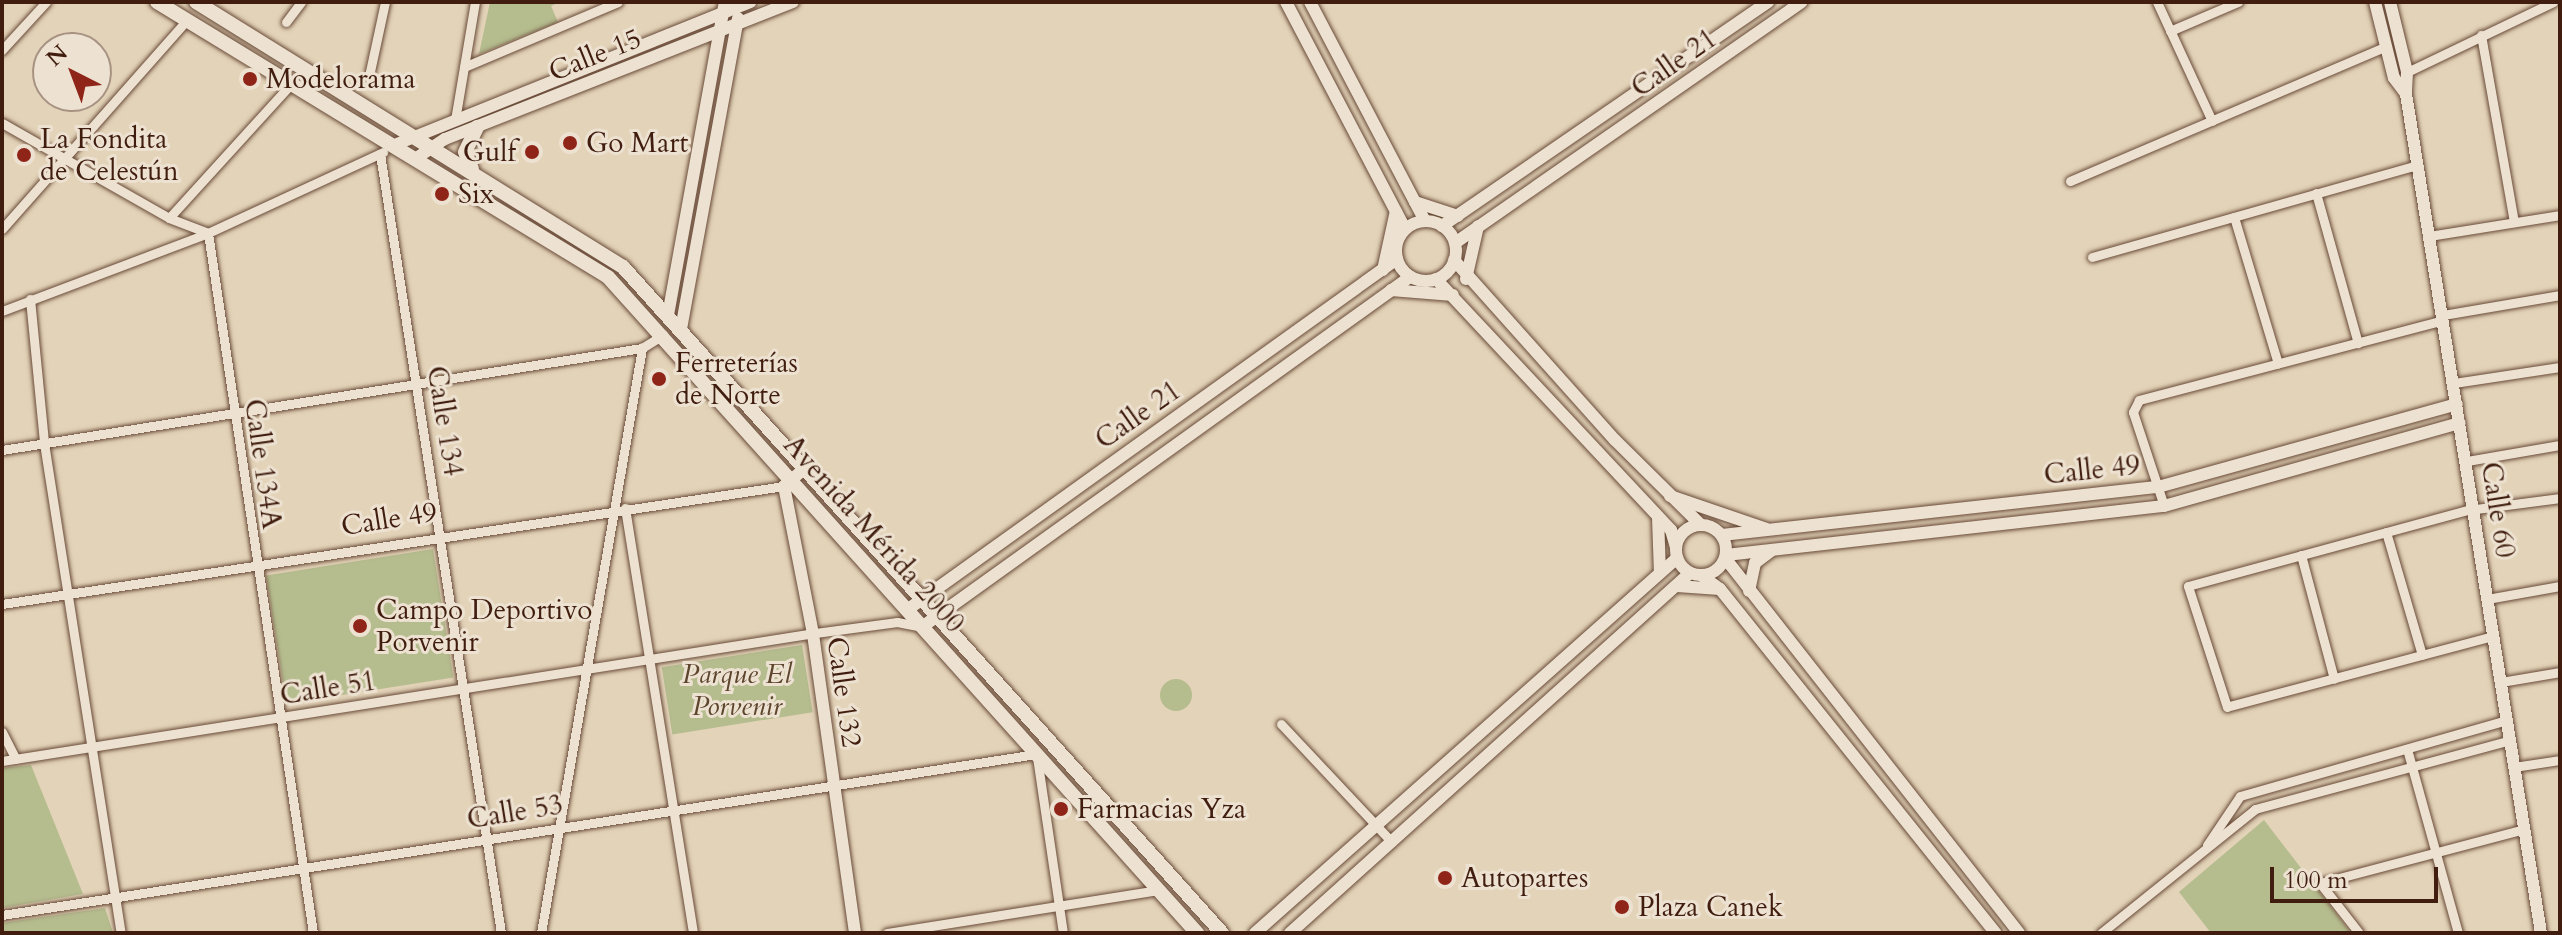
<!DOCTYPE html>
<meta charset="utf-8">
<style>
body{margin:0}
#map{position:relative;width:2562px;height:935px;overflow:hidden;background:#e3d3b8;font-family:Cardo,serif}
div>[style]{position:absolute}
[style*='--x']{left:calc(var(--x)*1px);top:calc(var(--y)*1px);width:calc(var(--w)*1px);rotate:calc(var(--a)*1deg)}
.green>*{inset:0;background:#b5bc8e;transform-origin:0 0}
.round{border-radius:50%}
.roads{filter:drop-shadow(0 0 2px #694a38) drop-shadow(0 0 2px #694a38)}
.minor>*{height:9px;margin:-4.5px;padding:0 4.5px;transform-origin:4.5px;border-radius:4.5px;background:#ede2d1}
.tertiary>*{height:12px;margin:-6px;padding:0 6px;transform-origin:6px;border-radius:6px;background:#ede2d1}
.tertiary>.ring{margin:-6px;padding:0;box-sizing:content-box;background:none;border:12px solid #ede2d1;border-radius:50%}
.secondary>*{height:14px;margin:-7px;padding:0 7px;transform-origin:7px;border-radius:7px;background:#ede2d1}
.dots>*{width:22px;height:22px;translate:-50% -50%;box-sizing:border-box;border:4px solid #ede2d1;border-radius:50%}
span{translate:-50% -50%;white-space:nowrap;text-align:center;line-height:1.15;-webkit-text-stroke:6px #ede2d1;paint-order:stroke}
.street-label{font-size:28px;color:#401d0e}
.poi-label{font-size:28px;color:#401d0e}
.left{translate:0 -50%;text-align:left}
.right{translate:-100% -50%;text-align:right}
.park-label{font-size:28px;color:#5d452e;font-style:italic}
.frame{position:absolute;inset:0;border:4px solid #401d0e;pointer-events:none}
.north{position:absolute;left:32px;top:32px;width:80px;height:80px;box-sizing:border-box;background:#ede2d1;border:2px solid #a89383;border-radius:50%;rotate:318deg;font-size:22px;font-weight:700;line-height:32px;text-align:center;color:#401d0e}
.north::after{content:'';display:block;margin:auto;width:28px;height:36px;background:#8f2418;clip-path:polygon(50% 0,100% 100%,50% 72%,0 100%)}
.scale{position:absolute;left:2270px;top:867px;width:168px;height:36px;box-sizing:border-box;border:4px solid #401d0e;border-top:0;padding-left:10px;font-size:24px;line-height:28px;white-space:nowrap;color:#401d0e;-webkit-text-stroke:6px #ede2d1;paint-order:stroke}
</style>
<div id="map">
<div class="green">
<i style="clip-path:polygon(490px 2px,560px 2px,551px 6px,558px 22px,479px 54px)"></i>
<i style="left:433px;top:549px;width:130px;height:169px;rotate:81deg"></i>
<i style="left:802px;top:645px;width:68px;height:142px;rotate:81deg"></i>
<i class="round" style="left:1160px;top:679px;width:32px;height:32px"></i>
<i style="clip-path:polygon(31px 765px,83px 894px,2px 908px,2px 768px)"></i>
<i style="clip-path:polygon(2264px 820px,2351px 933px,2211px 933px,2179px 892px)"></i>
<i style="clip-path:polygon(105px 908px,113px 933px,2px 933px,2px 923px)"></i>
</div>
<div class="roads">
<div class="minor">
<i style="--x:2157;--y:2;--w:131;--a:65.2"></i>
<i style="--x:286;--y:22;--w:25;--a:-53"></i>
<i style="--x:2170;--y:31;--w:74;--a:-23.1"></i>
<i style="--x:2481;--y:35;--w:190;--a:80"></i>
<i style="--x:2;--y:50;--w:65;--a:-47.5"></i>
<i style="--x:464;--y:67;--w:167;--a:-22.9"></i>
<i style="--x:2405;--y:73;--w:164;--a:-25.6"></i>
<i style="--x:369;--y:76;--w:76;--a:-77.8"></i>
<i style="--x:455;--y:120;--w:120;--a:-80.4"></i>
<i style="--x:2;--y:123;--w:192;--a:29.6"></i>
<i style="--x:169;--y:218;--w:42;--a:21"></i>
<i style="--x:380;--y:154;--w:788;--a:81.17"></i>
<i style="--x:2070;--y:181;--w:344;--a:-23.1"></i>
<i style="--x:2316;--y:193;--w:156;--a:74.4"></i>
<i style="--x:2234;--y:217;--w:153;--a:73.3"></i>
<i style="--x:169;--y:218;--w:183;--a:-47.7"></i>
<i style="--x:2;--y:229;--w:279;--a:-48.5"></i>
<i style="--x:208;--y:233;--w:708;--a:81.47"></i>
<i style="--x:2429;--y:236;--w:133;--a:-9.1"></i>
<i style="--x:2092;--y:257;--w:339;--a:-15.8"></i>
<i style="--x:30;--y:299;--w:145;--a:84.4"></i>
<i style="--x:44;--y:443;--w:496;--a:81.1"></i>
<i style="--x:2;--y:311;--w:220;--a:-20.7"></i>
<i style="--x:208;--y:233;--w:193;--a:-24.8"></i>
<i style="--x:2443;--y:315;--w:119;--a:-9.7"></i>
<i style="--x:2454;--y:383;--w:107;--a:-8.6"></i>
<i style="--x:2;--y:450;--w:648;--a:-9.06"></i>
<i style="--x:642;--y:348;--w:25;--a:-32"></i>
<i style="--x:2467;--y:461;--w:94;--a:-9.8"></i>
<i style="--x:2164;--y:506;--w:99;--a:-108.3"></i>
<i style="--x:2133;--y:412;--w:13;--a:-63"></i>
<i style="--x:2139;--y:400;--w:314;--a:-14.7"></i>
<i style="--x:625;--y:508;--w:430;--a:80.9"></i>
<i style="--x:2386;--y:532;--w:128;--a:73.7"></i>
<i style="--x:2301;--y:555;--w:128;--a:75.1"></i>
<i style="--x:2487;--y:599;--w:74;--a:-10.1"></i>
<i style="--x:2;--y:604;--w:791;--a:-8.58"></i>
<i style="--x:2493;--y:636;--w:275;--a:165.1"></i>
<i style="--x:2227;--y:707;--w:127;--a:-107.9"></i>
<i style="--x:2188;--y:586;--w:290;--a:-15.2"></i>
<i style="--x:2468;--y:510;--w:93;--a:-7.4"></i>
<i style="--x:2501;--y:682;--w:60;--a:-9.6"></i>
<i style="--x:1281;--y:724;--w:162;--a:46.8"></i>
<i style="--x:2;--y:732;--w:30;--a:63"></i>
<i style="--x:2407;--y:749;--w:191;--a:74.5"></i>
<i style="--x:1037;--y:757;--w:178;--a:81.6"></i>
<i style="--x:2;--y:761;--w:816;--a:-8.95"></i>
<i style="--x:808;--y:634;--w:90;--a:-7.7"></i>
<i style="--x:897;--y:622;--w:25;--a:11"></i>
<i style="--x:2514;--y:767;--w:47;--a:-8.7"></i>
<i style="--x:2207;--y:845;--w:59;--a:-56"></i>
<i style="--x:2240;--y:796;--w:278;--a:-15.9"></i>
<i style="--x:2;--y:915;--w:1046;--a:-8.85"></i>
<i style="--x:541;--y:933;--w:594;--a:-80.2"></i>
<i style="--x:887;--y:933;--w:275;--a:-9"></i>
<i style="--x:2101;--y:933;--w:198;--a:-38.8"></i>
<i style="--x:2255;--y:809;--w:264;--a:-15.1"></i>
<i style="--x:2359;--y:933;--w:63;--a:-128"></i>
<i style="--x:2320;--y:883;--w:211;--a:-14.8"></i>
</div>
<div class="tertiary">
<i style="--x:1286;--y:2;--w:256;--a:62.3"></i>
<i style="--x:1310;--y:2;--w:247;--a:62.3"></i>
<i style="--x:2375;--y:2;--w:78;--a:76"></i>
<i style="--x:2394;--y:78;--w:20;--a:53"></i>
<i style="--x:2390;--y:2;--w:72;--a:76.3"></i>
<i style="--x:2407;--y:72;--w:22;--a:93"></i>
<i style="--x:2406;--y:94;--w:850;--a:80.86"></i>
<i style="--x:397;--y:144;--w:381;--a:-21.9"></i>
<i style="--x:418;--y:157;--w:32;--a:-34"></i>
<i style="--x:445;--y:139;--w:374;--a:-21.5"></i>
<i style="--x:1415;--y:202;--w:45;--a:18"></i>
<i class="ring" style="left:1396px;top:221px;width:48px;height:48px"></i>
<i style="--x:1442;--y:226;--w:396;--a:-34.5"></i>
<i style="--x:1455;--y:243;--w:422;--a:-34.8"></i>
<i style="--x:1454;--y:260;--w:241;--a:48.2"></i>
<i style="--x:1615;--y:440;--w:121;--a:44.7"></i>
<i style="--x:1383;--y:270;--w:60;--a:-77.6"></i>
<i style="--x:1436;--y:279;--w:344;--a:46.9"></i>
<i style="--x:1671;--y:530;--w:18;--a:74"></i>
<i style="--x:1466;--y:279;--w:54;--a:-77.2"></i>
<i style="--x:1391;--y:290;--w:62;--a:4.6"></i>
<i style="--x:668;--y:315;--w:318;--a:-79.7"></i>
<i style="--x:681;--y:329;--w:316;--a:-79.6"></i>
<i style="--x:805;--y:468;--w:28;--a:139"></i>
<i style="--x:784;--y:486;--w:151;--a:78.9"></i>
<i style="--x:813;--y:634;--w:302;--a:82"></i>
<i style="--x:1670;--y:496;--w:102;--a:18.8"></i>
<i style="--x:1658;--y:517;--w:56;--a:88"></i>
<i class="ring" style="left:1676px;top:525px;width:38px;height:38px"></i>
<i style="--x:1722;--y:535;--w:439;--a:-6.3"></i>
<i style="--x:2158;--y:487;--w:310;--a:-15.5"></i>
<i style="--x:1726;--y:555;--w:441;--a:-6.4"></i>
<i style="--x:2164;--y:506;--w:307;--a:-15.7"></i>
<i style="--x:1725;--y:558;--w:477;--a:51.9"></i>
<i style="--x:1702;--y:576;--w:22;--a:36"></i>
<i style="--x:1720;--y:589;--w:441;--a:51.3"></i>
<i style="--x:1677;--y:586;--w:43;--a:4"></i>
<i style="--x:1749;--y:591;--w:29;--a:-78"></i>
<i style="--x:1755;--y:563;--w:20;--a:-37"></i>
<i style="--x:907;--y:610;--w:603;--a:-35.62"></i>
<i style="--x:922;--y:627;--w:601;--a:-35.65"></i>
<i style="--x:1255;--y:933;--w:565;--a:-41.63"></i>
<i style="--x:1290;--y:933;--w:538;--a:-41.99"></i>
</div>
<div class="secondary">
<i style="--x:157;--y:2;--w:528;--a:31.37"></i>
<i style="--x:608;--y:277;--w:882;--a:48.08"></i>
<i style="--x:196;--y:2;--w:503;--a:31.82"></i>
<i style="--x:623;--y:267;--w:896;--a:48.03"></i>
<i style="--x:472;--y:169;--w:18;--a:-112"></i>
<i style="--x:465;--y:152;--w:28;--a:-64"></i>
</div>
</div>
<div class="dots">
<i style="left:250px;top:79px;background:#8f2418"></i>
<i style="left:570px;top:143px;background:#8f2418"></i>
<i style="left:532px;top:152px;background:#8f2418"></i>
<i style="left:24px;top:155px;background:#8f2418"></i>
<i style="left:442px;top:194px;background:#8f2418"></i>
<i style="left:659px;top:379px;background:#8f2418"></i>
<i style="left:360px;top:626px;background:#8f2418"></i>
<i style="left:1061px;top:809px;background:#8f2418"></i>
<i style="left:1445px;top:878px;background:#8f2418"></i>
<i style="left:1622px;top:907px;background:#8f2418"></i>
</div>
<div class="street-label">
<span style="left:595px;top:55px;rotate:-22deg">Calle 15</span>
<span style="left:1674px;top:63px;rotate:-35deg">Calle 21</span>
<span style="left:1138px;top:415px;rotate:-35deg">Calle 21</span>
<span style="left:445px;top:421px;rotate:81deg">Calle 134</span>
<span style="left:263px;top:464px;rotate:82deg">Calle 134A</span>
<span style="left:2092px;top:470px;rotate:-6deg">Calle 49</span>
<span style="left:2498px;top:510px;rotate:81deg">Calle 60</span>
<span style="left:389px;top:519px;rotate:-9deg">Calle 49</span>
<span style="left:874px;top:534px;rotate:48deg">Avenida Mérida 2000</span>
<span style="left:328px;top:688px;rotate:-9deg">Calle 51</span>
<span style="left:844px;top:692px;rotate:82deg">Calle 132</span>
<span style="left:515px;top:812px;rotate:-9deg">Calle 53</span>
</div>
<div class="poi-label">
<span class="left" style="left:266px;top:79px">Modelorama</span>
<span class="left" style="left:40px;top:155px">La Fondita<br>de Celestún</span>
<span class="left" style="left:586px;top:143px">Go Mart</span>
<span class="right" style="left:516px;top:152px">Gulf</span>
<span class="left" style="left:458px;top:194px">Six</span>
<span class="left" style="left:675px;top:379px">Ferreterías<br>de Norte</span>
<span class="left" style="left:376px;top:626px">Campo Deportivo<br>Porvenir</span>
<span class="left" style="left:1077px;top:809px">Farmacias Yza</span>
<span class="left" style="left:1461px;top:878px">Autopartes</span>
<span class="left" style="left:1638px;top:907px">Plaza Canek</span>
</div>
<div class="park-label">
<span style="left:737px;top:690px">Parque El<br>Porvenir</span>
</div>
<div class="frame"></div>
<div class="north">N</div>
<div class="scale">100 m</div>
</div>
